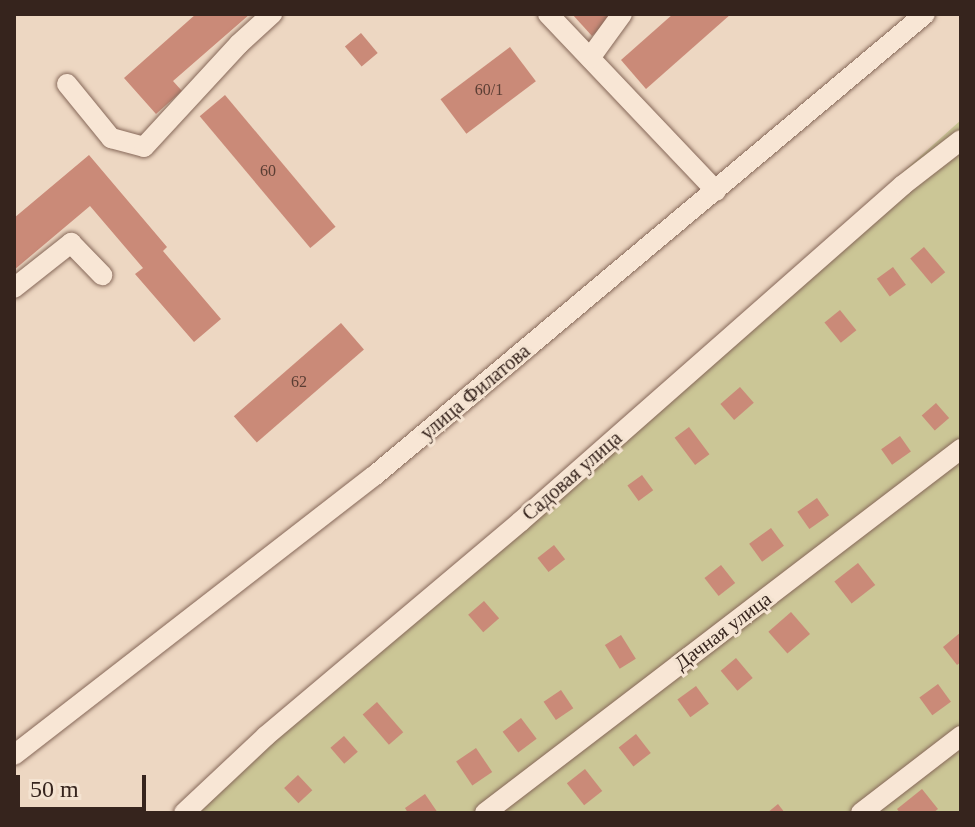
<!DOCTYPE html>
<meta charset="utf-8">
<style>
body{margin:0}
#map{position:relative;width:975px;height:827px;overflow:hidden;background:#edd7c2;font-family:Georgia,serif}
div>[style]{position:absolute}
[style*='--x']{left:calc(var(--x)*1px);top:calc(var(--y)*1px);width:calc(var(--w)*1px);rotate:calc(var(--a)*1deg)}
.green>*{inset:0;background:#cbc696}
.building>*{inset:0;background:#ca8a78;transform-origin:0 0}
.roads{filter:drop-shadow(0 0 2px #866859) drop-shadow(0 0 2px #866859)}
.minor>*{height:20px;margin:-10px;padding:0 10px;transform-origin:10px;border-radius:10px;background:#f8e6d5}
span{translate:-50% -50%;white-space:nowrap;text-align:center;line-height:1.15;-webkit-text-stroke:6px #f4e3d1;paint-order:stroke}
.number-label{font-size:16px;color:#5b3e34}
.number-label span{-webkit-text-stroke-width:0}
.street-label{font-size:20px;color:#36241d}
.frame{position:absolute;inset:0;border:16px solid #36241d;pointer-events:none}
.scale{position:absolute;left:16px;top:775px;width:130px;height:36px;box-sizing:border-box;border:4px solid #36241d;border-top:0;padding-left:10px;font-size:24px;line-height:28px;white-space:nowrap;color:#36241d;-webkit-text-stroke:6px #f4e3d1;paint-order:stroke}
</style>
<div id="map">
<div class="green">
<i style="clip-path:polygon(961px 120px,961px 813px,184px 813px)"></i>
</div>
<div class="building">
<i style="clip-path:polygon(196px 14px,250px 14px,173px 81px,182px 91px,156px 114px,124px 78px)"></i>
<i style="clip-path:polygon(572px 14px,616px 14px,592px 36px)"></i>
<i style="clip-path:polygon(673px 14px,731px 14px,646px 89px,621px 60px)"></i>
<i style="left:361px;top:33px;width:26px;height:21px;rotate:50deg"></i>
<i style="left:510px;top:47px;width:43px;height:87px;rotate:53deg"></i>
<i style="left:225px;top:95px;width:172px;height:33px;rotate:50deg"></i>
<i style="clip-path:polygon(89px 155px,167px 247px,163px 251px,221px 319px,194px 342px,135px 274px,143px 268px,90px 206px,14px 270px,14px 218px)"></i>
<i style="left:924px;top:247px;width:33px;height:18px;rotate:50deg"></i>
<i style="left:893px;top:267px;width:22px;height:20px;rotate:54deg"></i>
<i style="left:840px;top:310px;width:26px;height:20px;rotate:51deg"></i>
<i style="left:341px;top:323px;width:35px;height:142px;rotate:49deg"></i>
<i style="left:740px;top:387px;width:21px;height:26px;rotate:49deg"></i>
<i style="left:936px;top:403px;width:20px;height:19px;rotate:49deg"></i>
<i style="left:689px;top:427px;width:34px;height:18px;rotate:53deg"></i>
<i style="left:900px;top:436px;width:19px;height:23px;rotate:55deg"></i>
<i style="left:642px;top:475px;width:19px;height:18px;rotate:54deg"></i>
<i style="left:817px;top:498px;width:21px;height:24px;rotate:55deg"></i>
<i style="left:771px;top:528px;width:22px;height:27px;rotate:54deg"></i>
<i style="left:554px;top:545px;width:18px;height:21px;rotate:52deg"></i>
<i style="left:858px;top:563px;width:28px;height:30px;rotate:52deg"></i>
<i style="left:721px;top:565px;width:23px;height:21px;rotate:52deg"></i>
<i style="left:484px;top:601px;width:23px;height:21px;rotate:49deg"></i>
<i style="left:791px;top:612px;width:29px;height:30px;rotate:49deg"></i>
<i style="clip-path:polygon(961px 632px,961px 662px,957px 665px,943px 647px)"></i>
<i style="left:621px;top:635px;width:28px;height:19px;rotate:58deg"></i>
<i style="left:736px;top:658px;width:26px;height:20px;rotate:50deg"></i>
<i style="left:938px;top:684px;width:22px;height:23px;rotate:54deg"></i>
<i style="left:696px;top:686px;width:22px;height:23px;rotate:54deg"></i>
<i style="left:561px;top:690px;width:22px;height:21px;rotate:56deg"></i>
<i style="left:377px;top:702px;width:40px;height:19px;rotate:49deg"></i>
<i style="left:521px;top:718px;width:26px;height:23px;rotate:53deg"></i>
<i style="left:636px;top:734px;width:24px;height:22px;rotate:52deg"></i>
<i style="left:344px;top:736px;width:21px;height:18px;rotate:49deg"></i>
<i style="left:476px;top:748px;width:29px;height:24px;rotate:56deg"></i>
<i style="left:585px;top:769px;width:28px;height:23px;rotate:52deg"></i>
<i style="left:298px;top:775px;width:21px;height:19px;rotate:47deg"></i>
<i style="clip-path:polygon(922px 789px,938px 809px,933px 813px,900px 813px,897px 809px)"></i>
<i style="clip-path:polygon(425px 794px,438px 813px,408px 813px,405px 808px)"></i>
<i style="clip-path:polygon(778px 804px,785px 813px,767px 813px)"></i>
</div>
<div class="roads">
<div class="minor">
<i style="--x:548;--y:14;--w:244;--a:46.5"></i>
<i style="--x:590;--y:58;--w:54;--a:-54"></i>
<i style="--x:67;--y:84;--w:70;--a:50.8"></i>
<i style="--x:111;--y:138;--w:34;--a:15"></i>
<i style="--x:144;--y:147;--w:140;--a:-47.3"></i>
<i style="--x:239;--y:44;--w:45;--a:-42.3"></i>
<i style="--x:14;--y:288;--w:73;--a:-38.3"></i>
<i style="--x:71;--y:243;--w:45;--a:45.9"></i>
<i style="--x:14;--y:755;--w:455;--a:-37.8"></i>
<i style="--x:374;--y:476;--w:719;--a:-39.98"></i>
<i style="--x:184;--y:813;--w:112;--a:-43.2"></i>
<i style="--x:266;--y:736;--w:332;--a:-40.1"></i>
<i style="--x:520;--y:522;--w:510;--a:-41.34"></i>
<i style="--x:903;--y:185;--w:73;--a:-37.8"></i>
<i style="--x:485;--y:813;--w:599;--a:-37.41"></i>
<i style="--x:861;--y:813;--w:126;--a:-37.6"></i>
</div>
</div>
<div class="number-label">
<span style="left:489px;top:90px">60/1</span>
<span style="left:268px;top:171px">60</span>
<span style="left:299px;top:382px">62</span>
</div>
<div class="street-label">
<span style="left:475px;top:392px;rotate:-40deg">улица Филатова</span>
<span style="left:572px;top:476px;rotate:-41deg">Садовая улица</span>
<span style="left:723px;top:631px;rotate:-37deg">Дачная улица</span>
</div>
<div class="frame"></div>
<div class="scale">50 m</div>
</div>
